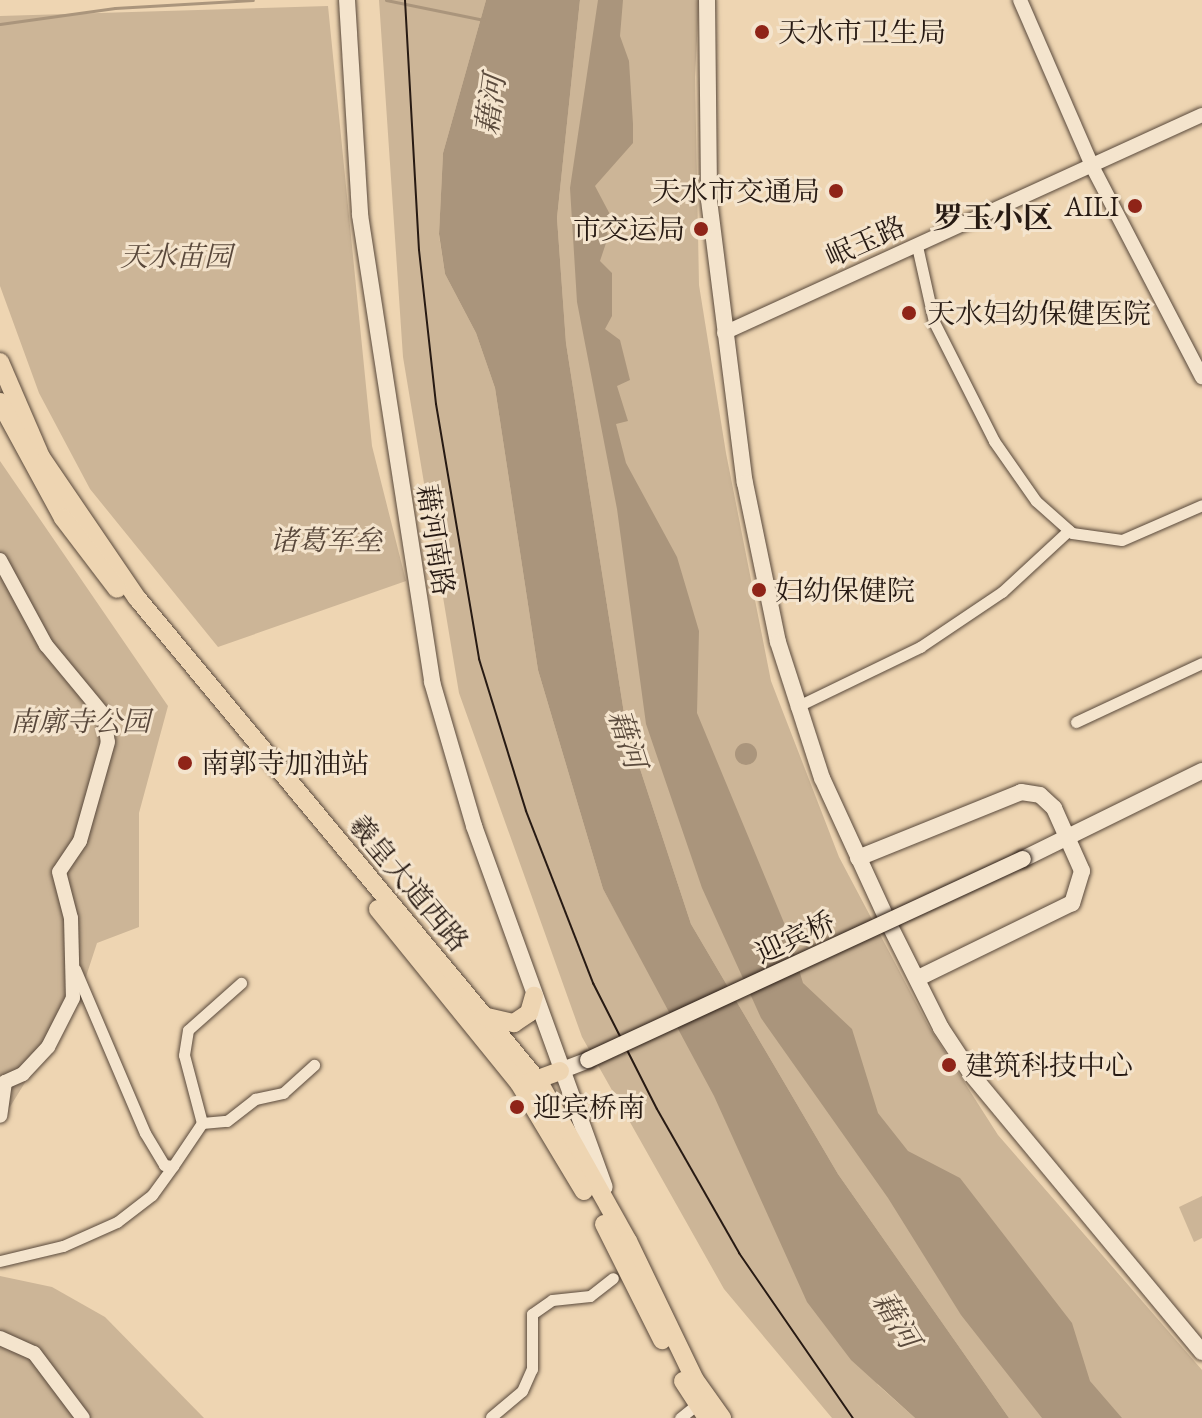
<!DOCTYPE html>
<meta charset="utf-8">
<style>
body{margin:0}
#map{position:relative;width:1202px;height:1418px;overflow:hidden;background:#eed5b2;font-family:"EB Garamond","Noto Serif SC",serif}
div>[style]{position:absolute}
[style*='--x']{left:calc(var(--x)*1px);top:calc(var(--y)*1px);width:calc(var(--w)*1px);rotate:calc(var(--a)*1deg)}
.green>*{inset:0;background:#ccb597}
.water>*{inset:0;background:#aa957c}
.round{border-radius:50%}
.stream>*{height:3px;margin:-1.5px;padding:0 1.5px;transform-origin:1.5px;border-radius:1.5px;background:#aa957c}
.roads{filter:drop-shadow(0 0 2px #59493b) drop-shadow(0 0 2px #59493b)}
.minor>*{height:11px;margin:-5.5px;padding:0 5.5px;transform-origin:5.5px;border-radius:5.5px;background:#f4e4cd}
.tertiary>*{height:14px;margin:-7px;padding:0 7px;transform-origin:7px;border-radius:7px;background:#f4e4cd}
.secondary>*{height:16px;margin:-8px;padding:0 8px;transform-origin:8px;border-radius:8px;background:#f4e4cd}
.primary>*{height:18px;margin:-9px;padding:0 9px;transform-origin:9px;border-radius:9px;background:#eed5b2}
.tram>*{height:2px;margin:-1px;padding:0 1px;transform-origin:1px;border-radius:1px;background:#271a13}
.bridges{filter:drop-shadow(0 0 2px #271a13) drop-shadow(0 0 2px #271a13)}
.secondary-bridge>*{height:16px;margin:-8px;padding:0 8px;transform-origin:8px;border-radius:8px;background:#f4e4cd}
.dots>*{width:22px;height:22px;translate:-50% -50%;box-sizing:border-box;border:4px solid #f4e4cd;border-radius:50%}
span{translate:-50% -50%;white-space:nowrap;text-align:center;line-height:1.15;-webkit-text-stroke:6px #f4e4cd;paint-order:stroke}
.poi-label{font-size:28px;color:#271a13}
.left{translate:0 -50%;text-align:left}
.right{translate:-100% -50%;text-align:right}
.street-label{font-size:28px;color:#271a13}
.park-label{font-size:28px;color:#59483b;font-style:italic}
.water-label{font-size:30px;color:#5b4b3d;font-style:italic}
.neighbourhood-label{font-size:30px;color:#271a13;font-weight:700}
</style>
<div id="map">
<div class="green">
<i style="clip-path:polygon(379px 0,486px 0,443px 153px,439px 235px,445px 274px,476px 333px,495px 388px,538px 670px,603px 889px,878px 1385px,915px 1418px,832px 1418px,724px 1289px,582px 1037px,459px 693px,403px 357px)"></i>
<i style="clip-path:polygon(580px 0,699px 0,695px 77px,699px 285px,726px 453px,771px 681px,839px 857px,929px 1027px,998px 1135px,1202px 1370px,1202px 1418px,1009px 1418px,838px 1174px,691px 924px,626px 726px,566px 343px,557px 218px)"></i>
<i style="clip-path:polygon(328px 6px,372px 446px,406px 581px,218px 647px,90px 489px,39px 393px,0 286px,0 16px)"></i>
<i style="clip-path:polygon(0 461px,168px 706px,139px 813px,139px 927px,97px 943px,81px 992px,0 1123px)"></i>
<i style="clip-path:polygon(1202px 1196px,1202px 1238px,1194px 1242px,1179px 1207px)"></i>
<i style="clip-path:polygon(0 1276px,52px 1287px,105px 1317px,204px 1418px,0 1418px)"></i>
</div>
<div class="water">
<i style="clip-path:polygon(486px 0,580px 0,557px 218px,566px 343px,626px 726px,691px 924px,838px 1174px,1009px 1418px,915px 1418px,851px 1360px,807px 1302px,714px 1096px,603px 889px,538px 670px,495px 388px,476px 333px,445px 274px,439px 234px,443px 153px)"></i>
<i style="clip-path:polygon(598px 0,623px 0,620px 36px,629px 61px,633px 124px,633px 143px,595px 186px,614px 222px,606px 224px,608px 237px,600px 261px,612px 273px,612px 316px,605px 329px,620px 340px,630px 380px,617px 386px,628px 421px,616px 424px,626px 463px,677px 557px,699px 631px,697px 713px,787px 930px,803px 983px,852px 1029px,878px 1113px,908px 1151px,960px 1178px,1072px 1323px,1090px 1381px,1122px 1418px,1042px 1418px,961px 1315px,888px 1198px,761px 1018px,702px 888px,646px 724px,617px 509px,577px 302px,570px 188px)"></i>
<i class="round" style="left:735px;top:743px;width:22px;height:22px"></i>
</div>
<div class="stream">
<i style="--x:386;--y:0;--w:100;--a:11.5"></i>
<i style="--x:0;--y:24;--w:116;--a:-7.9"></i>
<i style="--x:115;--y:8;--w:138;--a:-3.3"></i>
</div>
<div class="roads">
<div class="minor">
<i style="--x:917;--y:246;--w:78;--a:77.4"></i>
<i style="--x:934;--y:322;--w:133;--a:63.2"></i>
<i style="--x:994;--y:441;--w:73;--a:55"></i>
<i style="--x:1036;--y:501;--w:48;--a:41.6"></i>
<i style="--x:1072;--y:533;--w:50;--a:8"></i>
<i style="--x:1122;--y:540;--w:87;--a:-23.6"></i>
<i style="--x:796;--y:707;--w:138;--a:-25.8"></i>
<i style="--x:920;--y:647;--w:99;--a:-33.9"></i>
<i style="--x:1002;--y:592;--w:91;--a:-42.8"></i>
<i style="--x:1076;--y:722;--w:139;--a:-25.1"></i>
<i style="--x:75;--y:969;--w:178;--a:66.9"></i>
<i style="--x:145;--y:1133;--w:37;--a:59"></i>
<i style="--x:164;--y:1165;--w:9;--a:6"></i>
<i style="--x:173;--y:1166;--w:52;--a:-56"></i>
<i style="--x:202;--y:1123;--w:70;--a:-104.8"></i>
<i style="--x:184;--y:1055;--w:25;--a:-81"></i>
<i style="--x:188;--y:1030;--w:71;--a:-41.6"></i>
<i style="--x:202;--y:1123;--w:25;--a:-5"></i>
<i style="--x:227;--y:1121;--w:36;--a:-38"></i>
<i style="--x:255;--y:1099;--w:29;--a:-12"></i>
<i style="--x:283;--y:1093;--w:42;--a:-42.1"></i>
<i style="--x:0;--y:1261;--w:65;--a:-13.4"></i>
<i style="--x:63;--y:1246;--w:59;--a:-24"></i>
<i style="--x:117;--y:1222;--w:44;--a:-37.6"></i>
<i style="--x:152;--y:1195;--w:36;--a:-54"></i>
<i style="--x:491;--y:1417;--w:40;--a:-40"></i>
<i style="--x:522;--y:1391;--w:24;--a:-66"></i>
<i style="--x:532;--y:1369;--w:55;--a:-90"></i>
<i style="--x:532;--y:1314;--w:24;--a:-35"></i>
<i style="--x:552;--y:1300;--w:38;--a:-6"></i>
<i style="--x:590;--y:1296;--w:29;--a:-38"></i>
<i style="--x:680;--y:1418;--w:22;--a:-39"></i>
</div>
<div class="tertiary">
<i style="--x:1020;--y:0;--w:183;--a:66.5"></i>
<i style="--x:1093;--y:168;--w:236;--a:62.5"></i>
<i style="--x:724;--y:333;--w:525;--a:-24.52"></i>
<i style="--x:0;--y:560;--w:97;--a:61.6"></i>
<i style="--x:46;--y:645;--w:91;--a:50.4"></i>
<i style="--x:104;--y:715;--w:27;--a:82"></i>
<i style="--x:108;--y:742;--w:103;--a:105.8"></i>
<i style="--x:80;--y:841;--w:37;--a:124"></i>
<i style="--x:59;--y:872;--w:48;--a:75.4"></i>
<i style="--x:71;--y:918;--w:80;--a:88.6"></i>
<i style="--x:73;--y:998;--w:55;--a:117"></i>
<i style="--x:48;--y:1047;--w:37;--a:133"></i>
<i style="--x:23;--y:1074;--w:20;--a:156"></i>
<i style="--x:5;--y:1082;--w:34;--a:98"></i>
<i style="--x:0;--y:1338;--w:37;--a:24"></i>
<i style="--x:34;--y:1353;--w:81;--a:53"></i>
</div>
<div class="secondary">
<i style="--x:347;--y:0;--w:215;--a:86.5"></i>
<i style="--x:360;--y:215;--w:473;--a:81.2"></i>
<i style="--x:432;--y:682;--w:150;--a:73.7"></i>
<i style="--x:474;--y:826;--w:384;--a:70.1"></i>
<i style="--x:707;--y:0;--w:200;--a:89.4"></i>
<i style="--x:709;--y:200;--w:285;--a:82.8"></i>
<i style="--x:745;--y:483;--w:162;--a:78.3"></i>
<i style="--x:778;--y:642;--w:143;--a:72.1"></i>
<i style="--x:822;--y:778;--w:161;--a:65.3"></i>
<i style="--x:889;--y:924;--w:116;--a:63.4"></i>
<i style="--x:941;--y:1028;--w:56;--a:56.6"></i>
<i style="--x:972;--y:1075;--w:360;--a:50.3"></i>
<i style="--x:858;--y:858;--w:176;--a:-22"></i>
<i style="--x:1021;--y:792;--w:19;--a:9"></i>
<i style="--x:1040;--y:795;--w:19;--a:43"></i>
<i style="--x:1054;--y:808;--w:69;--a:66"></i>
<i style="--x:1082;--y:871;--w:34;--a:107"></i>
<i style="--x:1072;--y:903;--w:171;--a:154"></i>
<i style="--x:1023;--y:859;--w:199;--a:-26.2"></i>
<i style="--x:560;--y:1071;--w:30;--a:-21"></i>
</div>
<div class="primary">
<i style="--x:0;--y:362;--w:103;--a:66.7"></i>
<i style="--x:41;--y:457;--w:171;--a:55.8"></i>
<i style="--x:137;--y:598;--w:629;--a:50.29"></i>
<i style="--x:539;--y:1082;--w:182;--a:60.8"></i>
<i style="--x:628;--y:1241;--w:154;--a:64.3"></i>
<i style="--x:695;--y:1380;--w:47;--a:54.6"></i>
<i style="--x:0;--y:402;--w:132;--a:61.5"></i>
<i style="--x:63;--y:518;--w:89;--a:52.7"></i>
<i style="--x:378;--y:909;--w:224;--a:51"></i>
<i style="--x:519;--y:1083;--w:126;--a:59"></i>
<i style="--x:483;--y:1016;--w:32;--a:13"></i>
<i style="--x:514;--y:1023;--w:18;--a:-34"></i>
<i style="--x:529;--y:1013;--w:18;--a:-74"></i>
<i style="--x:530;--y:1082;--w:32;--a:-20"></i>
<i style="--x:604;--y:1224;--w:130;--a:63.4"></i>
<i style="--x:683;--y:1381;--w:44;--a:57"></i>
</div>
</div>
<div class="tram">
<i style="--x:405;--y:0;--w:250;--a:86.8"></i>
<i style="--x:419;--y:250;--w:155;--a:83.7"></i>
<i style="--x:436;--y:404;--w:259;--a:80.4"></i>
<i style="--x:479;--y:659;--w:159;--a:72.8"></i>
<i style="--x:526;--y:811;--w:185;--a:68.7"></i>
<i style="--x:593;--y:983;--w:141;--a:63.1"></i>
<i style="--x:657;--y:1109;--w:166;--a:60.3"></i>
<i style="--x:739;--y:1253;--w:201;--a:55.4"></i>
</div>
<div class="bridges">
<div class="secondary-bridge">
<i style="--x:588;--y:1060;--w:479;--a:-24.8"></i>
</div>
</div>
<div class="dots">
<i style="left:762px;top:32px;background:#8f2418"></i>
<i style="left:836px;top:191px;background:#8f2418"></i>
<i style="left:1135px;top:206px;background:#8f2418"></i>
<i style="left:701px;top:229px;background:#8f2418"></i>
<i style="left:909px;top:313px;background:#8f2418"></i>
<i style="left:759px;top:590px;background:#8f2418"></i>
<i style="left:185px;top:763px;background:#8f2418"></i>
<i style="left:949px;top:1065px;background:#8f2418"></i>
<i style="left:517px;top:1107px;background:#8f2418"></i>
</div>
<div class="poi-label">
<span class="left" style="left:778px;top:32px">天水市卫生局</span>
<span class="right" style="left:820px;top:191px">天水市交通局</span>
<span class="right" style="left:1119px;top:206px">AILI</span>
<span class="right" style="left:685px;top:229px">市交运局</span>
<span class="left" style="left:927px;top:313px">天水妇幼保健医院</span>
<span class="left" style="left:775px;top:590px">妇幼保健院</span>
<span class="left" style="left:201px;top:763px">南郭寺加油站</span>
<span class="left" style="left:965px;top:1065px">建筑科技中心</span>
<span class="left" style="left:533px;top:1107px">迎宾桥南</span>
</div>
<div class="street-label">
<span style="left:865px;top:241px;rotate:-24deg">岷玉路</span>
<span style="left:436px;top:540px;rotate:81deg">藉河南路</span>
<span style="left:409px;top:883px;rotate:50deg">羲皇大道西路</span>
<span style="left:795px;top:937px;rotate:-25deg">迎宾桥</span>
</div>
<div class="park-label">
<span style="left:176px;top:256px">天水苗园</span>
<span style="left:326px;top:540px">诸葛军垒</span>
<span style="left:80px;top:721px">南廓寺公园</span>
</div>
<div class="water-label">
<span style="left:491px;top:105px;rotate:-82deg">藉河</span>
<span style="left:627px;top:739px;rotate:72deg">藉河</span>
<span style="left:896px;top:1320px;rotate:58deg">藉河</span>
</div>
<div class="neighbourhood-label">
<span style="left:993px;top:218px">罗玉小区</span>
</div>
</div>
